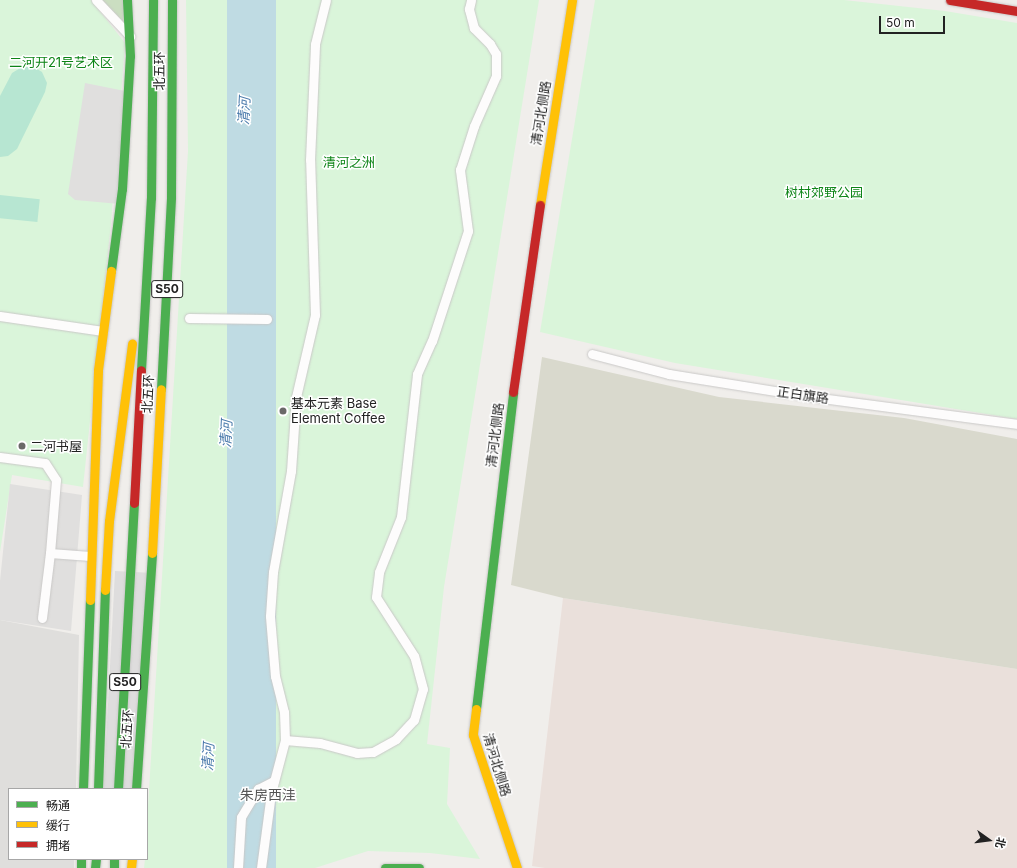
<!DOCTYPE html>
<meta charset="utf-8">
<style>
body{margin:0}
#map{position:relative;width:1017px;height:868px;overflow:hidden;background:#f0eeeb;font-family:Inter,"Noto Sans SC",sans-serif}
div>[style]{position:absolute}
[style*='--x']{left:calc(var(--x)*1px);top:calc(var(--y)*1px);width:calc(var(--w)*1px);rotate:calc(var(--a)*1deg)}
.residential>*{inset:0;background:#dfdedc}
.military>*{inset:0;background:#eae0db}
.construction>*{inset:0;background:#d9d9cd}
.forest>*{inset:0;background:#cbdec1}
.park>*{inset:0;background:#daf5da}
.pitch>*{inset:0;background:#b7e6d2;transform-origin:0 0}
.parking>*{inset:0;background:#e0dfde}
.water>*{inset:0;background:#bfdbe3;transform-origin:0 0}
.pier>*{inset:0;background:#dedddd;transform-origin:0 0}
.roads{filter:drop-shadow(0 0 1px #c9c8c7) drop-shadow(0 0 1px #c9c8c7)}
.street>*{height:9px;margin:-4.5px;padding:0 4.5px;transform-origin:4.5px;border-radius:4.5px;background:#fdfcfc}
.fast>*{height:9px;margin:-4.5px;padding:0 4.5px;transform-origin:4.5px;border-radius:4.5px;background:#4caf50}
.slow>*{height:9px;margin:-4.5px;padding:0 4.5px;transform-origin:4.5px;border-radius:4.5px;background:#ffc107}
.jam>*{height:9px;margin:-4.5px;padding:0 4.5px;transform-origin:4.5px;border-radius:4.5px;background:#c62828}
.dots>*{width:11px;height:11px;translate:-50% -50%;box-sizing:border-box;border:2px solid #fff;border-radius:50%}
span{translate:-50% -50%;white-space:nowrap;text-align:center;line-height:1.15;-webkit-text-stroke:3px #fff;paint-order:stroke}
.shield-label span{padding:1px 3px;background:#fff;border:1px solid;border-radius:3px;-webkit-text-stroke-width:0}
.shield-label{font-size:12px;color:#222;font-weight:700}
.park-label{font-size:13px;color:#0c8416}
.street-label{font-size:13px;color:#222}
.poi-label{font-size:13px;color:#222}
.left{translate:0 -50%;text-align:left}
.water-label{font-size:14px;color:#4a7aab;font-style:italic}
.neighbourhood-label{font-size:14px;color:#555}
.legend{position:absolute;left:8px;top:788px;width:140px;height:72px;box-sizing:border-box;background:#fff;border:1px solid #a7a7a7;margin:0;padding:5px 7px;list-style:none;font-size:12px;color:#222}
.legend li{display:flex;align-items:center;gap:8px;height:20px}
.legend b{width:20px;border:1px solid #a7a7a7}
.north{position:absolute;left:969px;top:820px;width:40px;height:40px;-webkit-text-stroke:3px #fff;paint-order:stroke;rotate:104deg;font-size:11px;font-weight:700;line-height:16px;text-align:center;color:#222}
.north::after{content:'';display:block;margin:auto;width:14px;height:18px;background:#222;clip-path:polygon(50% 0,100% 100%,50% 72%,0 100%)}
.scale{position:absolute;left:879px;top:16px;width:66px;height:18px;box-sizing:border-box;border:2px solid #222;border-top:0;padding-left:5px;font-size:12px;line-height:14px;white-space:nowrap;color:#222;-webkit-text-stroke:3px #fff;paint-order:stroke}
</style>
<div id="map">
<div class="residential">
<i style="clip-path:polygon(0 620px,79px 635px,76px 789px,9px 789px,9px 859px,74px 859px,74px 868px,0 868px)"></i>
</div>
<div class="military">
<i style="clip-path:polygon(563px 598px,1017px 669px,1017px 868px,545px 868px,532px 866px)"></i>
</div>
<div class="construction">
<i style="clip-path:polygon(542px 357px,719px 397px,904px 418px,1017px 439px,1017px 669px,563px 598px,511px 585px)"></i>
</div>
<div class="forest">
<i style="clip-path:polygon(101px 0,123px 0,124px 22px)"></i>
</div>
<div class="park">
<i style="clip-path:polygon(0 0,91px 0,125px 43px,111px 223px,83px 487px,12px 475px,0 552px)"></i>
<i style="clip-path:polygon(186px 0,539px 0,444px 587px,427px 744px,450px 748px,447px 804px,480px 859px,430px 853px,368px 851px,315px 868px,144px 868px,145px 859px,147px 859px,147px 823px,188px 151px)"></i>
<i style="clip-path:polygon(595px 0,844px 0,945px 11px,1017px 23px,1017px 419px,675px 363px,540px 332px)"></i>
</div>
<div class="pitch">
<i style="clip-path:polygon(22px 67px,34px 67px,42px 72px,47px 83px,45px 92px,17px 149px,8px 156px,0 157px,0 96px,12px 73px)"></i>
<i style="left:0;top:195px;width:40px;height:23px;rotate:6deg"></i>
</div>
<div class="parking">
<i style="clip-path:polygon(85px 83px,125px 91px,120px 204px,75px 200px,68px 194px)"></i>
<i style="clip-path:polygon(10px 484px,82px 495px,71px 631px,0 620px,0 581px)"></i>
</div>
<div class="water">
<i style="left:227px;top:0;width:49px;height:869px"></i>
</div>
<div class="pier">
<i style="left:115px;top:571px;width:38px;height:218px;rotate:3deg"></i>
</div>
<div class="roads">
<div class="street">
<i style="--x:96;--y:0;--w:50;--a:46.6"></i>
<i style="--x:0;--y:316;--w:104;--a:8.3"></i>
<i style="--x:189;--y:318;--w:78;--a:0.7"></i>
<i style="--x:592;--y:354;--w:80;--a:14.6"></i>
<i style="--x:669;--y:374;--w:146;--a:9.1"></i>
<i style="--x:813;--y:397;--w:206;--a:7.5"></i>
<i style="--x:0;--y:457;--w:45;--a:7.6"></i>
<i style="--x:45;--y:463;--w:20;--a:57"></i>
<i style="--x:56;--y:480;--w:73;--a:94.7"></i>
<i style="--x:50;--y:553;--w:40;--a:4.3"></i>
<i style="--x:42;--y:618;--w:65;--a:-83"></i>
<i style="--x:285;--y:740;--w:35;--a:5"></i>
<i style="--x:320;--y:743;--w:38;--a:15"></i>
<i style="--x:357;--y:753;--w:16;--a:-4"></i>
<i style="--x:373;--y:752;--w:26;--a:-29"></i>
<i style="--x:396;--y:739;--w:26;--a:-47"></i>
<i style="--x:414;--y:720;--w:32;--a:-74"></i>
<i style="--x:423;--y:689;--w:34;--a:-105"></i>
<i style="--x:414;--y:656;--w:70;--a:-122.8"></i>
<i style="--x:376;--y:597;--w:25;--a:-83"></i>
<i style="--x:379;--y:572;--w:59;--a:-68.2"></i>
<i style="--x:401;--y:517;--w:144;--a:-83.6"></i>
<i style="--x:417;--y:374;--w:36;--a:-66"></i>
<i style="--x:432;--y:341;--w:116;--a:-71.9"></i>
<i style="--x:468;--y:231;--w:62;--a:-97.5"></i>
<i style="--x:460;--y:170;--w:46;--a:-72.3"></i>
<i style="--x:474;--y:126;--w:55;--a:-66.3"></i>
<i style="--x:496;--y:76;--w:22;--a:-90"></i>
<i style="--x:496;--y:54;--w:12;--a:-121"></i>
<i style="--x:490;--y:44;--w:23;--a:-135"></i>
<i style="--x:474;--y:28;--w:20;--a:-105"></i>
<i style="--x:469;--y:9;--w:9;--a:-77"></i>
<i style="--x:238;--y:868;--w:51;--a:-86.6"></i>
<i style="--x:241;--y:817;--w:33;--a:-59"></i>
<i style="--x:258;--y:789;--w:18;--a:-27"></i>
<i style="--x:261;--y:868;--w:76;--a:-82.4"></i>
<i style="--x:271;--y:793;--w:55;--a:-75.2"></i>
<i style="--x:285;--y:740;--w:28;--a:-92"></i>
<i style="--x:284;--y:712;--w:37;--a:-104"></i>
<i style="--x:275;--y:676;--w:60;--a:-94.8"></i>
<i style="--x:270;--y:616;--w:44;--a:-86.1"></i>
<i style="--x:273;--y:572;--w:103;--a:-79.9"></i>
<i style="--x:291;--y:471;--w:74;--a:-86.1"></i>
<i style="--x:296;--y:397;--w:84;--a:-77"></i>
<i style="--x:315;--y:315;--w:155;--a:-91.8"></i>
<i style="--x:310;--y:160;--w:116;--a:-87.5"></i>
<i style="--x:315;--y:44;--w:45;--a:-76"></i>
</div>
<div class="fast">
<i style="--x:111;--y:271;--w:83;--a:-82.4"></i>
<i style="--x:122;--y:189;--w:133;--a:-86.6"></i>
<i style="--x:130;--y:56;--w:56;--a:-93.1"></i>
<i style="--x:141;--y:370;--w:172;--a:-86.7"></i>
<i style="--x:151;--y:198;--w:198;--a:-89.4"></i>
<i style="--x:161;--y:389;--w:192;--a:-87"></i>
<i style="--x:171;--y:197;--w:197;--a:-89.7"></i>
<i style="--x:476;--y:709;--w:319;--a:-83.3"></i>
<i style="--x:83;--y:789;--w:189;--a:-87.9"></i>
<i style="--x:98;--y:789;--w:199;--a:-88"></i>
<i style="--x:118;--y:789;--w:286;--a:-86.8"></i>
<i style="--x:136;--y:789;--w:237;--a:-86.1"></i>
<i style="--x:81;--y:859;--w:9;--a:90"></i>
<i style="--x:114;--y:859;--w:9;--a:90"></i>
<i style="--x:95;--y:868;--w:9;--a:-84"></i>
<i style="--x:385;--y:868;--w:34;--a:0"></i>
</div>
<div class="slow">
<i style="--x:540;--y:205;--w:207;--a:-81.1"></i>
<i style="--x:152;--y:553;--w:164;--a:-86.9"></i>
<i style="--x:105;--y:590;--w:69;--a:-86.7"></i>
<i style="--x:109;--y:521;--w:179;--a:-82.6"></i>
<i style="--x:90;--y:600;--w:230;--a:-88"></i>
<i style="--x:98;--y:370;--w:100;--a:-82.5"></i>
<i style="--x:476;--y:709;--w:26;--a:97"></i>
<i style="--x:473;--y:735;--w:140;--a:71.7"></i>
<i style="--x:131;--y:868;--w:9;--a:-84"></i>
</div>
<div class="jam">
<i style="--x:950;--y:0;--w:68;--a:9.3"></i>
<i style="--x:513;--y:392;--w:189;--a:-81.8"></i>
<i style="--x:134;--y:503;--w:133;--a:-87"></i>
</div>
</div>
<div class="dots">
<i style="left:283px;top:411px;background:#6a6968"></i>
<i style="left:22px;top:446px;background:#6a6968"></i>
</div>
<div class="shield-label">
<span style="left:167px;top:289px">S50</span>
<span style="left:125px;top:682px">S50</span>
</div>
<div class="park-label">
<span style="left:61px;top:62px">二河开21号艺术区</span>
<span style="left:349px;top:162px">清河之洲</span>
<span style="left:824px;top:192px">树村郊野公园</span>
</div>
<div class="street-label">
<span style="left:159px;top:71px;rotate:-90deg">北五环</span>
<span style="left:541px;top:113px;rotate:-81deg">清河北侧路</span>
<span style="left:148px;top:394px;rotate:-87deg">北五环</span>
<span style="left:803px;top:395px;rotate:8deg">正白旗路</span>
<span style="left:495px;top:435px;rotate:-83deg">清河北侧路</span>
<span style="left:127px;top:729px;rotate:-86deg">北五环</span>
<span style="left:497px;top:765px;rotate:73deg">清河北侧路</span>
</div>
<div class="poi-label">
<span class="left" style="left:291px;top:411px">基本元素 Base<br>Element Coffee</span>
<span class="left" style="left:30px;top:446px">二河书屋</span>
</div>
<div class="water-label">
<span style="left:244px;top:111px;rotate:-87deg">清河</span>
<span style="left:226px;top:434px;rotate:-87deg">清河</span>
<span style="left:208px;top:757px;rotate:-87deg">清河</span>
</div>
<div class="neighbourhood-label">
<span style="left:268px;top:795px">朱房西洼</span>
</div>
<ul class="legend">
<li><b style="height:5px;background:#4caf50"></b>畅通</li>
<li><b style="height:5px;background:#ffc107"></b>缓行</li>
<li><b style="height:5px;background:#c62828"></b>拥堵</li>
</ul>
<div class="north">北</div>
<div class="scale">50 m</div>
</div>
